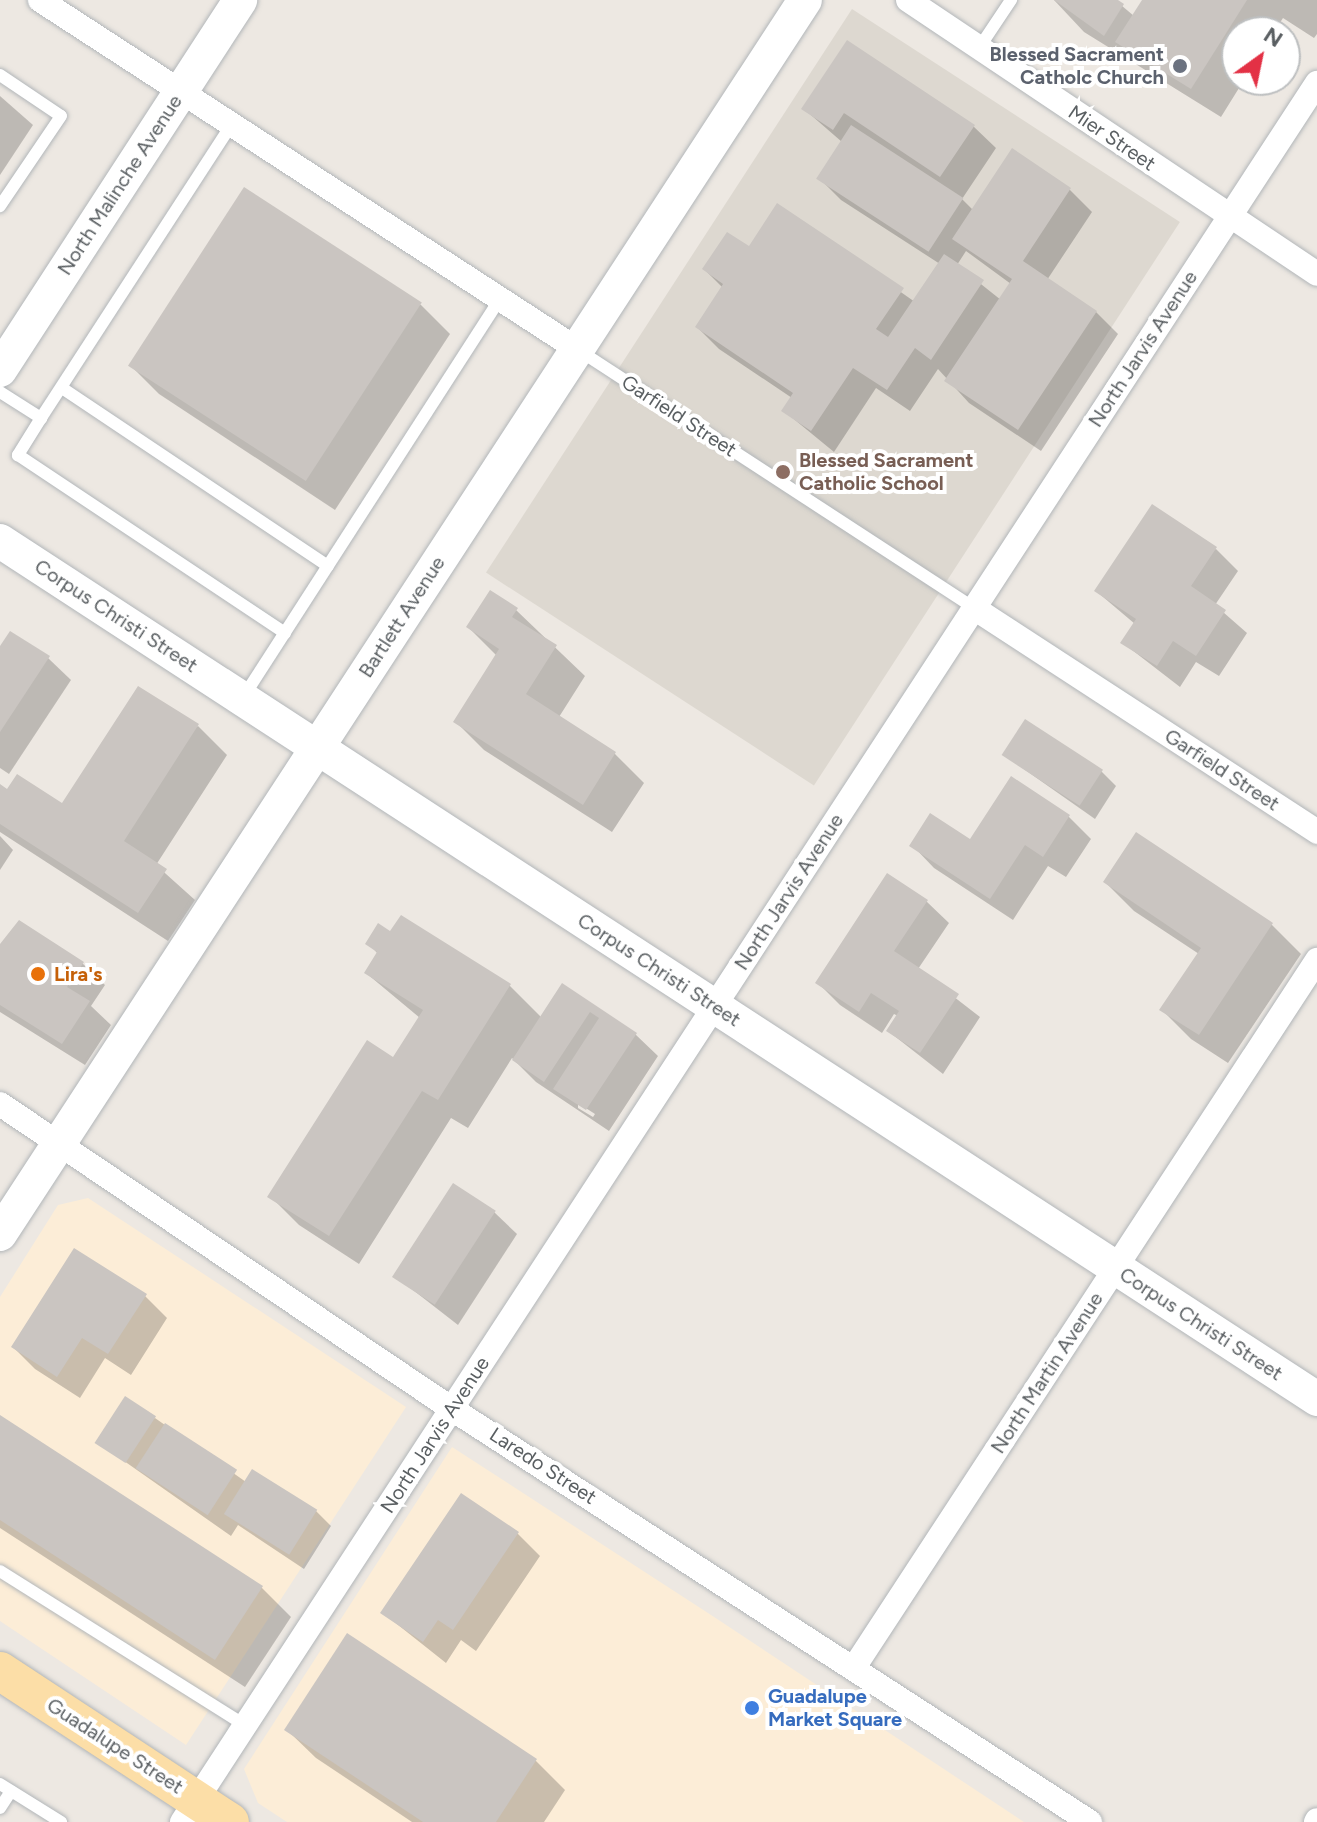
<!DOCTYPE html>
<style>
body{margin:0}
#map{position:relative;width:1317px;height:1822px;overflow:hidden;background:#ede8e2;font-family:Figtree,sans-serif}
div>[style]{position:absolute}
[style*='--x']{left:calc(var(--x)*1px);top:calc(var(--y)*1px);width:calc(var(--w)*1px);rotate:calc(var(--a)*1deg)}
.commercial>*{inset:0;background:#fcedd7}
.education>*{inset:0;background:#ddd8d0;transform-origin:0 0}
.shadow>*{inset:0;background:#0003}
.building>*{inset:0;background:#cac5c1;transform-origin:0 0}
.roads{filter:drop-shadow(0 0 2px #b2b6b9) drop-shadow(0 0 2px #b2b6b9)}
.service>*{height:12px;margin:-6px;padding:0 6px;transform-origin:6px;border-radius:6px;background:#fff}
.minor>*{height:24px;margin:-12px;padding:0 12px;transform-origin:12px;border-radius:12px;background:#fff}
.secondary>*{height:34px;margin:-17px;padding:0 17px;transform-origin:17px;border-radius:17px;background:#fff}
.primary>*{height:38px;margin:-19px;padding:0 19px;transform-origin:19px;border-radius:19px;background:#fcdea7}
.dots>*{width:22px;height:22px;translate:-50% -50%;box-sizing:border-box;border:4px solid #fff;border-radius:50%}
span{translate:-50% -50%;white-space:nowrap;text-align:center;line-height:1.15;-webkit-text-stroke:8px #fff;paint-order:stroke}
.worship-label{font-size:20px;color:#5b616d;font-weight:700}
.right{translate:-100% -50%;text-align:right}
.street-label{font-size:20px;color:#5a5f62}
.education-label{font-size:20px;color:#785e54;font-weight:700}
.left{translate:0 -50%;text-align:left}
.food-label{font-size:20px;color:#c56008;font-weight:700}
.shop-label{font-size:20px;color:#366cbe;font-weight:700}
.north{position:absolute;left:1221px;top:16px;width:80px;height:80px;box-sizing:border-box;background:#fff;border:2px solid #bdbfc0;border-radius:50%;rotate:33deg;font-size:22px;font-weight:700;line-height:32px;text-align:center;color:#5a5f62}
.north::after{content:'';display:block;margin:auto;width:28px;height:36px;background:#e33145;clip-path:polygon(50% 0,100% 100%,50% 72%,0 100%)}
</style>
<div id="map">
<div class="commercial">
<i style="clip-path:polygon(88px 1198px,406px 1407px,186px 1745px,0 1621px,0 1297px,58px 1205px)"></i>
<i style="clip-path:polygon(452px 1447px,708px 1613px,1024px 1822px,287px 1822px,258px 1803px,244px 1769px)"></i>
</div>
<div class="education">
<i style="left:852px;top:9px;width:391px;height:672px;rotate:33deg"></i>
</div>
<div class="shadow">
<i style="clip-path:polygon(1054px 0,1115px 0,1134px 16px,1144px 0,1317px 0,1317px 34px,1314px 38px,1283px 18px,1274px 32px,1237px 32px,1237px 80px,1244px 80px,1221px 117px,1084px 32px)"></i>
<i style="clip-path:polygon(0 96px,33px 125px,0 175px)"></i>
<i style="clip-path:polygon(evenodd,804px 109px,973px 126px,996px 148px,962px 199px,973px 210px,1012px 151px,1070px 190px,1092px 212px,1047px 280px,1096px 312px,1118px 334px,1041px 451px,969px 403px,938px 369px,910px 411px,876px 388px,834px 452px,784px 411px,792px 398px,719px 349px,697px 327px,723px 288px,704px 269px,749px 249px,778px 206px,915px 302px,940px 264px,841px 200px,819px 178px,842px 142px,804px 109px,966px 251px,1011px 284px,1001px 300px,957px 265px,966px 251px)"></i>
<i style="clip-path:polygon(245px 189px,421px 305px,450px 334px,335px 510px,159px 394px,130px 365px)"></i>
<i style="clip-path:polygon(1216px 549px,1238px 571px,1215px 605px,1247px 633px,1219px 676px,1196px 662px,1180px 687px,1123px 643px,1135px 624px,1096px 591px)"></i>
<i style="clip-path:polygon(516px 610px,585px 676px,559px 717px,615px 754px,644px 783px,612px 832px,484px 750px,455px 721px,497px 656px,468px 627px)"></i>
<i style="clip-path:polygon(0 650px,48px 658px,71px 680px,9px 774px,0 768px)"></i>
<i style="clip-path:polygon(198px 726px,227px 755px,156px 865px,195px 900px,168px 941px,0 832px,0 787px,63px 806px)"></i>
<i style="clip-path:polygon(1004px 755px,1101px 771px,1116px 786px,1095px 819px)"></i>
<i style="clip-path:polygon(1012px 779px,1069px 817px,1091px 839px,1066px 877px,1048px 866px,1013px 920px,934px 868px,912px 845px,970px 842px)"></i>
<i style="clip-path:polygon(0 836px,13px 850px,0 870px)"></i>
<i style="clip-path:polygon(1105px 882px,1272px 925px,1301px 954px,1228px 1063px,1191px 1039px,1162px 1010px,1199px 954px,1134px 911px)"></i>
<i style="clip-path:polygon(926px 901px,949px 923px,918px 969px,980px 1017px,943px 1074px,888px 1031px,898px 1016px,894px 1014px,882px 1033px,840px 1005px,818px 983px)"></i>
<i style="clip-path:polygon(evenodd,401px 917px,510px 986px,542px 1018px,562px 986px,635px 1034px,658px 1056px,609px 1131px,536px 1082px,512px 1058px,468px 1128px,451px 1118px,359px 1264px,299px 1225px,270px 1196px,394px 1060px,420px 1018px,366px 973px,378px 954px,368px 943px,390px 934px,401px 917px,578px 1103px,595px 1114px,593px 1117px,578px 1108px,578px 1103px)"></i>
<i style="clip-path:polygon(0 946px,82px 963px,105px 985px,91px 1006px,111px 1025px,85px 1065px,0 1012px)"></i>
<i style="clip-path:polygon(494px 1212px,517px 1234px,458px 1325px,395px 1276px)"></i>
<i style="clip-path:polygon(145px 1296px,167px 1318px,131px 1375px,105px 1358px,80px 1398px,35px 1369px,13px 1347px)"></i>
<i style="clip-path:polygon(0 1417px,262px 1588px,291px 1617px,245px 1687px,0 1528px)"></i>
<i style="clip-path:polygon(155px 1418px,246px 1482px,316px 1511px,331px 1526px,304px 1569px,238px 1525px,231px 1536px,97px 1442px)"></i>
<i style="clip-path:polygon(461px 1496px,518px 1534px,540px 1556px,476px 1651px,461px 1640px,446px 1663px,383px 1613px)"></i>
<i style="clip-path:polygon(348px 1636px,536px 1761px,565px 1790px,544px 1822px,412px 1822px,316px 1758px,286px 1729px)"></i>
</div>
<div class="building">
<i style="clip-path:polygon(1054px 0,1118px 0,1124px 4px,1104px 36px)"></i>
<i style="clip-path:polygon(1142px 0,1247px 0,1191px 89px,1115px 42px)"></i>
<i style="clip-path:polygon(847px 40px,975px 125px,940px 177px,844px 113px,833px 130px,801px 109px)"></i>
<i style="left:851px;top:125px;width:134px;height:64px;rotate:33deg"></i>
<i style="clip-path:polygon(1012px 148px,1071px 188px,1023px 261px,1097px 311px,1018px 430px,944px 381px,1012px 279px,952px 239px)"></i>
<i style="left:244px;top:187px;width:212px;height:213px;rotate:33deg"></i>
<i style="clip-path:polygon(777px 203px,904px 288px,876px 329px,888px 337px,944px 254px,984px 280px,931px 360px,915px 348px,887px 390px,853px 368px,811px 431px,781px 411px,793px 393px,695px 327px,723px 284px,702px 269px,727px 232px,749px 246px)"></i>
<i style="clip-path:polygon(1152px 504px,1217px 547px,1191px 586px,1226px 610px,1196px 656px,1173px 641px,1157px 666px,1120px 643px,1136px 619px,1094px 591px)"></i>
<i style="clip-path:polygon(490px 590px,518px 608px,512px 617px,557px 645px,526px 694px,616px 752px,583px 805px,453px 722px,499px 649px,466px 627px)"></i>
<i style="clip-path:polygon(10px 631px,50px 656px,0 732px,0 646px)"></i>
<i style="clip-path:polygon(138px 686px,199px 724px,124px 841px,167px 869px,138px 913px,0 824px,0 784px,7px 789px,17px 774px,62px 803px)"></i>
<i style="left:1025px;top:719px;width:93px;height:43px;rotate:33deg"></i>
<i style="clip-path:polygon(1011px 776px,1070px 815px,1043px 857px,1025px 845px,990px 899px,909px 846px,930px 813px,970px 839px)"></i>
<i style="clip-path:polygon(1136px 832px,1273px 923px,1199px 1035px,1159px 1010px,1201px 948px,1103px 882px)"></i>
<i style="clip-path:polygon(887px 873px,928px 900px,894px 951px,959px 994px,920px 1053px,886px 1031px,899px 1011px,871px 993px,859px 1012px,815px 983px)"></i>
<i style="clip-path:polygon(401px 915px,511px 984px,438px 1100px,422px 1091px,329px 1236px,267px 1197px,367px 1040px,393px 1057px,423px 1010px,364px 973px,377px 952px,365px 944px,378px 923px,390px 931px)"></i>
<i style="clip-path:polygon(19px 920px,84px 962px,67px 987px,90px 1001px,62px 1044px,0 1005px,0 944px)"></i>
<i style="clip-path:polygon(562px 983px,637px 1033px,586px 1110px,553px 1089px,599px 1018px,590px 1012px,544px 1082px,512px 1060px)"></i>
<i style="left:453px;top:1183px;width:51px;height:112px;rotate:33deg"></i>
<i style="clip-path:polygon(74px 1248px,147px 1294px,108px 1354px,82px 1338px,57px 1377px,11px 1347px)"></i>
<i style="left:125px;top:1396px;width:37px;height:56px;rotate:33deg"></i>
<i style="clip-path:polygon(0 1415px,263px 1586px,215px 1660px,0 1520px)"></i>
<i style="left:165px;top:1423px;width:86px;height:54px;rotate:33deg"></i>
<i style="left:252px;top:1469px;width:77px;height:53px;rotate:32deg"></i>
<i style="clip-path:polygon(461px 1493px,519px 1532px,453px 1630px,438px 1620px,423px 1642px,380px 1613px)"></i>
<i style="clip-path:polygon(347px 1633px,537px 1759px,496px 1822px,423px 1822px,284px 1730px)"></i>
</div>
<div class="roads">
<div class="service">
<i style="--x:979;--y:48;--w:58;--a:-56.3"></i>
<i style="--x:0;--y:75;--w:73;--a:33.9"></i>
<i style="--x:61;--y:116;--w:109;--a:124.1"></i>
<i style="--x:580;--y:351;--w:470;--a:33.1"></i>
<i style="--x:62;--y:388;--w:320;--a:33.8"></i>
<i style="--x:0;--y:392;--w:49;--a:32.4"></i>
<i style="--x:41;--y:418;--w:351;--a:-57"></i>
<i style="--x:41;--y:418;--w:44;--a:121.9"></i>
<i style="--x:18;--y:455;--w:321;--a:33.7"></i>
<i style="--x:244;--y:696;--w:472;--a:-57.2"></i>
<i style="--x:0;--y:1571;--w:289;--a:32.2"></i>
<i style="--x:0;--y:1784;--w:72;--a:31.9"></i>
<i style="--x:0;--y:1808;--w:20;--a:-57"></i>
</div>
<div class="minor">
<i style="--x:40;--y:0;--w:640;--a:33.02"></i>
<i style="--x:908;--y:0;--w:492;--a:33.8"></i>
<i style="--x:974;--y:608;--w:410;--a:33.1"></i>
<i style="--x:0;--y:1104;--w:545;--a:34.01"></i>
<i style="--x:452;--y:1409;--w:760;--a:32.92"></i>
<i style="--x:855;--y:1666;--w:844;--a:-56.8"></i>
<i style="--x:182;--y:1822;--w:2077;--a:-56.87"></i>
<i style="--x:1316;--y:1822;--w:2;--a:-63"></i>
</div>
<div class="secondary">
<i style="--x:0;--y:370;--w:441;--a:-57"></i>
<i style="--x:0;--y:541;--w:1572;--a:33.08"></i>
<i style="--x:0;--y:1234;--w:1473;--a:-56.88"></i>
</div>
<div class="primary">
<i style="--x:0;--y:1671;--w:275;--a:33.3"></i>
</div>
</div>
<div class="dots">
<i style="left:1180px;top:66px;background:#6b7280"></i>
<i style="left:783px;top:472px;background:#8d6e63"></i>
<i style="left:38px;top:974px;background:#e8710a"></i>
<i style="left:752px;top:1708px;background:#3f7fe0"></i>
</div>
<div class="worship-label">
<span class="right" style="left:1164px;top:66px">Blessed Sacrament<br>Catholc Church</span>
</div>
<div class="street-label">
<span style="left:1112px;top:138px;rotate:34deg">Mier Street</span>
<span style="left:120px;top:185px;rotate:-57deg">North Malinche Avenue</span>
<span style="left:1143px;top:349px;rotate:-57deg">North Jarvis Avenue</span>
<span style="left:679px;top:416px;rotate:33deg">Garfield Street</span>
<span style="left:116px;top:616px;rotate:33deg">Corpus Christi Street</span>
<span style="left:402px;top:617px;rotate:-57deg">Bartlett Avenue</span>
<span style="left:1222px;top:770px;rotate:33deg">Garfield Street</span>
<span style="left:789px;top:892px;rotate:-57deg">North Jarvis Avenue</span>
<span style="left:659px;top:970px;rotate:33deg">Corpus Christi Street</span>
<span style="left:1201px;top:1324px;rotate:33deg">Corpus Christi Street</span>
<span style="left:1047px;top:1373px;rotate:-57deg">North Martin Avenue</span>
<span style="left:435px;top:1435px;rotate:-57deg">North Jarvis Avenue</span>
<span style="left:543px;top:1466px;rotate:33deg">Laredo Street</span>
<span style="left:115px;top:1746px;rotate:33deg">Guadalupe Street</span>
</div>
<div class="education-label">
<span class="left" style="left:799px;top:472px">Blessed Sacrament<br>Catholic School</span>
</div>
<div class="food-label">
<span class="left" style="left:54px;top:974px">Lira's</span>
</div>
<div class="shop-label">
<span class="left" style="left:768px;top:1708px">Guadalupe<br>Market Square</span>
</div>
<div class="north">N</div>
</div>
